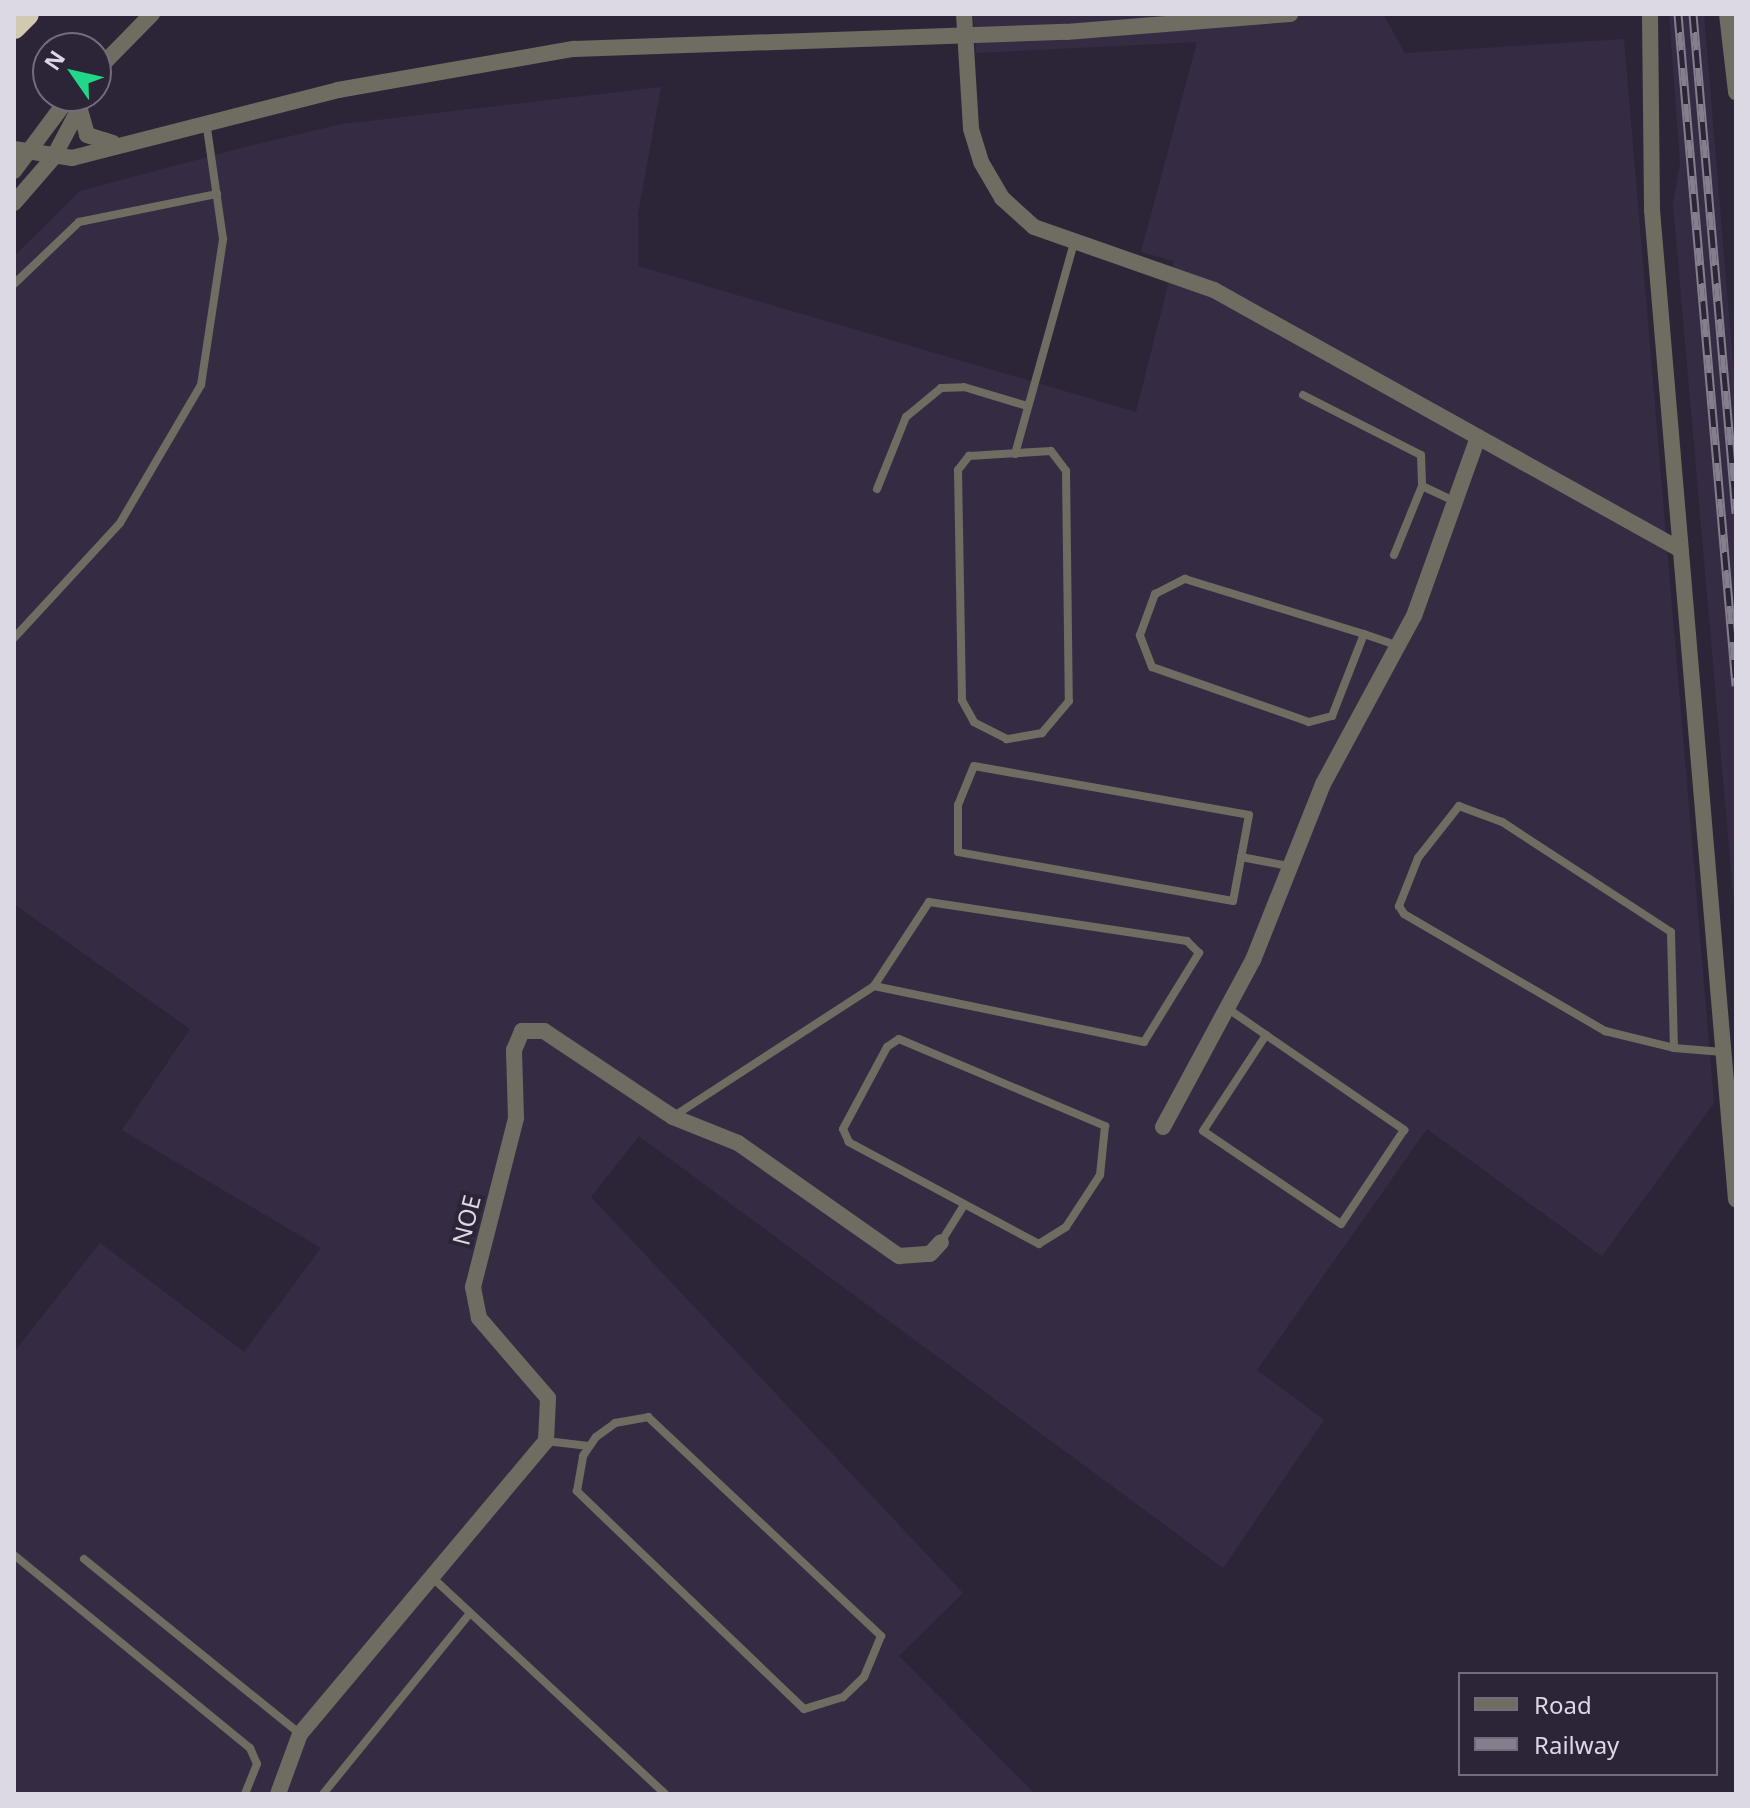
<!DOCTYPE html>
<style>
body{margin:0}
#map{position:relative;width:1750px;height:1808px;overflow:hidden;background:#2c2537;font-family:"Noto Sans",sans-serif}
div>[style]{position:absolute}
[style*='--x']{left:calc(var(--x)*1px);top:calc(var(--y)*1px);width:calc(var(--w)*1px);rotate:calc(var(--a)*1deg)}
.built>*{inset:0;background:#352c44}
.service>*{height:8px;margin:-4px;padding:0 4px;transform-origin:4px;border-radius:4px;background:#6f6c62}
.minor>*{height:16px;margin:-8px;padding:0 8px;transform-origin:8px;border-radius:8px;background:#6f6c62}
.motorway>*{height:24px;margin:-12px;padding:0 12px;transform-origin:12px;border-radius:12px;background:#d1cab0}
.rail>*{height:9px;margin-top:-4.5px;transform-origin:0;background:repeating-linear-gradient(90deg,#2c2537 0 18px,#847e8d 0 36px);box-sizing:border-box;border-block:2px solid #847e8d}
span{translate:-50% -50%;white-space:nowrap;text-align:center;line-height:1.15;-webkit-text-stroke:8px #2c2537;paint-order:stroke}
.street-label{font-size:24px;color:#dcd8e4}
.frame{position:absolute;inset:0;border:16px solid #dcd8e4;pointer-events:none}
.legend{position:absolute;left:1458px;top:1672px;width:260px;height:104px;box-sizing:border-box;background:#2c2537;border:2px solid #726d7c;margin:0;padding:10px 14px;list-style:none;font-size:24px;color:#dcd8e4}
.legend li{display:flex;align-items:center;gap:16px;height:40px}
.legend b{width:40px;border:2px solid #726d7c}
.north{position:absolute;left:32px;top:32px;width:80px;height:80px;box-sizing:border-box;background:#2c2537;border:2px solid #726d7c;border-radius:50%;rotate:304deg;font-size:22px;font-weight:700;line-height:32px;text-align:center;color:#dcd8e4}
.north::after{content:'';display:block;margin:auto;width:28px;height:36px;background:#20d887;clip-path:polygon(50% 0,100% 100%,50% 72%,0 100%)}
</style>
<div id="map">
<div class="built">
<i style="clip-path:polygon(973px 14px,1383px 14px,1405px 53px,1624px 39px,1714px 1103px,1602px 1256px,1427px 1129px,1257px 1370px,1324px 1420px,1223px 1568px,639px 1136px,591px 1197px,963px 1593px,899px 1656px,1035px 1794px,14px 1794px,14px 1352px,100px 1243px,244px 1352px,321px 1248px,122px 1130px,190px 1029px,14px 904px,14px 256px,80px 191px,245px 147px,342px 124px,661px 87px,638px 214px,638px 266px,1136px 412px,1174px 261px,1141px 252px,1197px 42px,976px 53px)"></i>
<i style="clip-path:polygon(1669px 14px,1704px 14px,1736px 399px,1736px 928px,1673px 204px,1680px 163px)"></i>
</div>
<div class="service">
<i style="--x:14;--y:284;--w:90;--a:-43.6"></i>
<i style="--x:79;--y:222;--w:141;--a:-11.5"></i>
<i style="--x:1303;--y:395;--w:132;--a:27"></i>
<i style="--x:1421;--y:455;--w:31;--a:88"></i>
<i style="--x:1051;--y:451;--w:25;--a:53"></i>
<i style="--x:1066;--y:471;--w:230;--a:89.3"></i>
<i style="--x:1069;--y:701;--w:42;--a:130.2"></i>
<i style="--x:1042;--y:733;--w:36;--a:170"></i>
<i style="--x:1007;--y:739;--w:37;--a:-153"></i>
<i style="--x:974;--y:722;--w:25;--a:-119"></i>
<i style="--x:962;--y:700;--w:230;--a:-91"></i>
<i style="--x:958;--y:470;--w:18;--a:-52"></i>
<i style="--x:969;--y:456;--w:82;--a:-3.5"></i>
<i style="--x:1015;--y:454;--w:216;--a:-74.4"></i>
<i style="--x:877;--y:489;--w:78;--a:-68.1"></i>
<i style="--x:906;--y:417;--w:45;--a:-39.6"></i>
<i style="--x:941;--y:388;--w:23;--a:-2"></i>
<i style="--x:964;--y:387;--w:63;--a:16.7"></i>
<i style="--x:1394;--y:555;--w:74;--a:-67.9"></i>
<i style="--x:1422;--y:486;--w:38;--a:25"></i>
<i style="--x:1364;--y:634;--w:88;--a:111.3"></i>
<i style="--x:1332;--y:716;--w:24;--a:165"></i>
<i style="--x:1309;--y:722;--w:166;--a:-160.7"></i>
<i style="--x:1152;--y:667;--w:34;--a:-111"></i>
<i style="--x:1140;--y:635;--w:44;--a:-69.9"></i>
<i style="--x:1155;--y:594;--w:34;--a:-27"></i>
<i style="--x:1185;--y:579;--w:187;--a:17.1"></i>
<i style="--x:1364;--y:634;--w:36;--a:19"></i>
<i style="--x:14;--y:638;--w:156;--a:-47.3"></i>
<i style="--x:120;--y:523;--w:160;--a:-59.6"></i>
<i style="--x:201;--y:385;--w:148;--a:-81.4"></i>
<i style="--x:223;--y:239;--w:119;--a:-98.2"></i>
<i style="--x:974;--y:766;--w:279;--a:10.1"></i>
<i style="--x:1249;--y:815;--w:87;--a:100.5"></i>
<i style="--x:1233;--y:901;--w:279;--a:-169.9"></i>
<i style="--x:958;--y:852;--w:47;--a:-90"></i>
<i style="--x:958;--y:805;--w:42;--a:-67.7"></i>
<i style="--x:1241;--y:857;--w:48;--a:10.8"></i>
<i style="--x:1227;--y:1008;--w:47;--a:34.7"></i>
<i style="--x:1266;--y:1035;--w:168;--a:34.5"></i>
<i style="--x:1404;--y:1130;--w:113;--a:123.8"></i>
<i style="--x:1341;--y:1224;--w:166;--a:-146"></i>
<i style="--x:1203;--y:1131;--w:115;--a:-56.7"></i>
<i style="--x:899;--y:1039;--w:224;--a:22.9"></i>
<i style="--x:1105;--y:1126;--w:49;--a:95.8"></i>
<i style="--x:1100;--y:1175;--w:62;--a:123.2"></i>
<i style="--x:1066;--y:1227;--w:32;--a:148"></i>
<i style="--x:1039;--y:1244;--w:216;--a:-151.8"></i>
<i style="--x:849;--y:1142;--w:14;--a:-115"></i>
<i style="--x:843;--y:1129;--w:93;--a:-61.8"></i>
<i style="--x:887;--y:1047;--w:14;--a:-34"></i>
<i style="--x:1674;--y:1048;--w:116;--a:-91.5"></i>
<i style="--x:1671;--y:932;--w:202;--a:-146.9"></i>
<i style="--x:1502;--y:822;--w:46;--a:-159.6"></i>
<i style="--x:1459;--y:806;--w:66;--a:128.3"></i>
<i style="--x:1418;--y:858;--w:52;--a:111.6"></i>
<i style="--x:1399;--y:906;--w:9;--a:58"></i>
<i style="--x:1404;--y:914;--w:233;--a:30.2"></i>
<i style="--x:1605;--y:1031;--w:71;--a:13.8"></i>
<i style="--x:1674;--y:1048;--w:49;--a:4.7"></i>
<i style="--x:674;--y:1116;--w:239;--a:-33"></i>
<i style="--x:874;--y:986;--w:276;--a:11.7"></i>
<i style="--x:1144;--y:1042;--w:105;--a:-58.3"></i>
<i style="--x:1199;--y:953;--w:17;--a:-135"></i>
<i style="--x:1187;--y:941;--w:261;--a:-171.4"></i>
<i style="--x:929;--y:902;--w:100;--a:123.2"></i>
<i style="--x:941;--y:1242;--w:44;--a:-58.1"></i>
<i style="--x:648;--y:1417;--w:320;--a:43.2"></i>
<i style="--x:881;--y:1636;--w:44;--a:112.5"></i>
<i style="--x:864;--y:1677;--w:29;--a:136"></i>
<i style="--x:843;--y:1697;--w:41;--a:162.9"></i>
<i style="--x:804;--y:1709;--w:315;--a:-136.2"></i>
<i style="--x:577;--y:1491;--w:36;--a:-80"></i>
<i style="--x:583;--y:1456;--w:23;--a:-56"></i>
<i style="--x:596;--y:1437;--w:24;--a:-36"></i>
<i style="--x:615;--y:1423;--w:34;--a:-10"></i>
<i style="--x:546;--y:1441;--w:43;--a:6.6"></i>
<i style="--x:14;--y:1555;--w:305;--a:39.3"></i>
<i style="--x:250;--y:1748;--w:17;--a:66"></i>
<i style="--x:257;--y:1764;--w:32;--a:112"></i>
<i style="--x:84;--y:1559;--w:278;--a:39"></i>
<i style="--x:435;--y:1580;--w:314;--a:42.9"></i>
<i style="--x:323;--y:1794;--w:233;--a:-50.9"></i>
</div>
<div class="minor">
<i style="--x:964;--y:14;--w:115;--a:86.5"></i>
<i style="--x:971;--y:129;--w:34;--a:73"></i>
<i style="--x:981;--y:162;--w:42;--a:59.7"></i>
<i style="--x:1002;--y:198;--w:43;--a:42.2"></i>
<i style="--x:1034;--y:227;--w:191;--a:19.3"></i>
<i style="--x:1214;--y:290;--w:534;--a:29.11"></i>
<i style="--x:1650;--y:14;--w:196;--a:89.4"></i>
<i style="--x:1652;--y:210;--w:993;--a:85.15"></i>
<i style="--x:1727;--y:14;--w:79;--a:83.4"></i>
<i style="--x:96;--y:71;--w:80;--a:-45.5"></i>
<i style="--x:80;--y:110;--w:26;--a:74"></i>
<i style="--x:87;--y:135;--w:27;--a:17"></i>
<i style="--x:14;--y:149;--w:59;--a:8.8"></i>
<i style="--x:72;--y:158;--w:275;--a:-14.3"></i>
<i style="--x:338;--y:90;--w:240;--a:-9.9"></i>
<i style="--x:574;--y:49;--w:492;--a:-2"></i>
<i style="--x:1066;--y:32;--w:225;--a:-4.6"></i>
<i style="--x:14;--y:171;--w:94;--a:-53.3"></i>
<i style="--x:14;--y:203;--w:60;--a:-49.1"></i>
<i style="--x:53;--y:158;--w:70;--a:-62"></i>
<i style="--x:1163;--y:1127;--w:190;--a:-61.7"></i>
<i style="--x:1253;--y:960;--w:189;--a:-68.3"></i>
<i style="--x:1323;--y:784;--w:191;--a:-61.6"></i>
<i style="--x:1414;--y:616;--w:190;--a:-70.3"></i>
<i style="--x:278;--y:1794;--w:64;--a:-69.9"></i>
<i style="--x:300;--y:1734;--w:383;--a:-50"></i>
<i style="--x:546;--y:1441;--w:43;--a:-87.3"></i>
<i style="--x:548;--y:1398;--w:106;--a:-130.8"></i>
<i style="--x:479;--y:1318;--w:32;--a:-101"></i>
<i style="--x:473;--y:1287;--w:174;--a:-75.7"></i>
<i style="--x:516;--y:1118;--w:68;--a:-91.7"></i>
<i style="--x:514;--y:1050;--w:21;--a:-67"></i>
<i style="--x:522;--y:1031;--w:22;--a:0"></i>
<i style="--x:544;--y:1031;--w:155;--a:33.7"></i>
<i style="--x:673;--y:1117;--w:70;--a:21.8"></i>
<i style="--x:738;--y:1143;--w:197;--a:35.1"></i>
<i style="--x:899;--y:1256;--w:31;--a:-4"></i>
<i style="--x:930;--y:1254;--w:16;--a:-47"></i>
</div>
<div class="motorway">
<i style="--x:14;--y:27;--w:18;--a:-45"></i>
</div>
<div class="rail">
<i style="--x:1678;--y:14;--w:674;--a:85.06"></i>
<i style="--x:1693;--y:14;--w:501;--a:85.07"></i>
</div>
<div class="street-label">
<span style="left:466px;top:1220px;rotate:-76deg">NOE</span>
</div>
<div class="frame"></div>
<ul class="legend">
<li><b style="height:10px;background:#6f6c62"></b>Road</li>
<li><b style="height:10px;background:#847e8d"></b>Railway</li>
</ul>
<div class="north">N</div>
</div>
